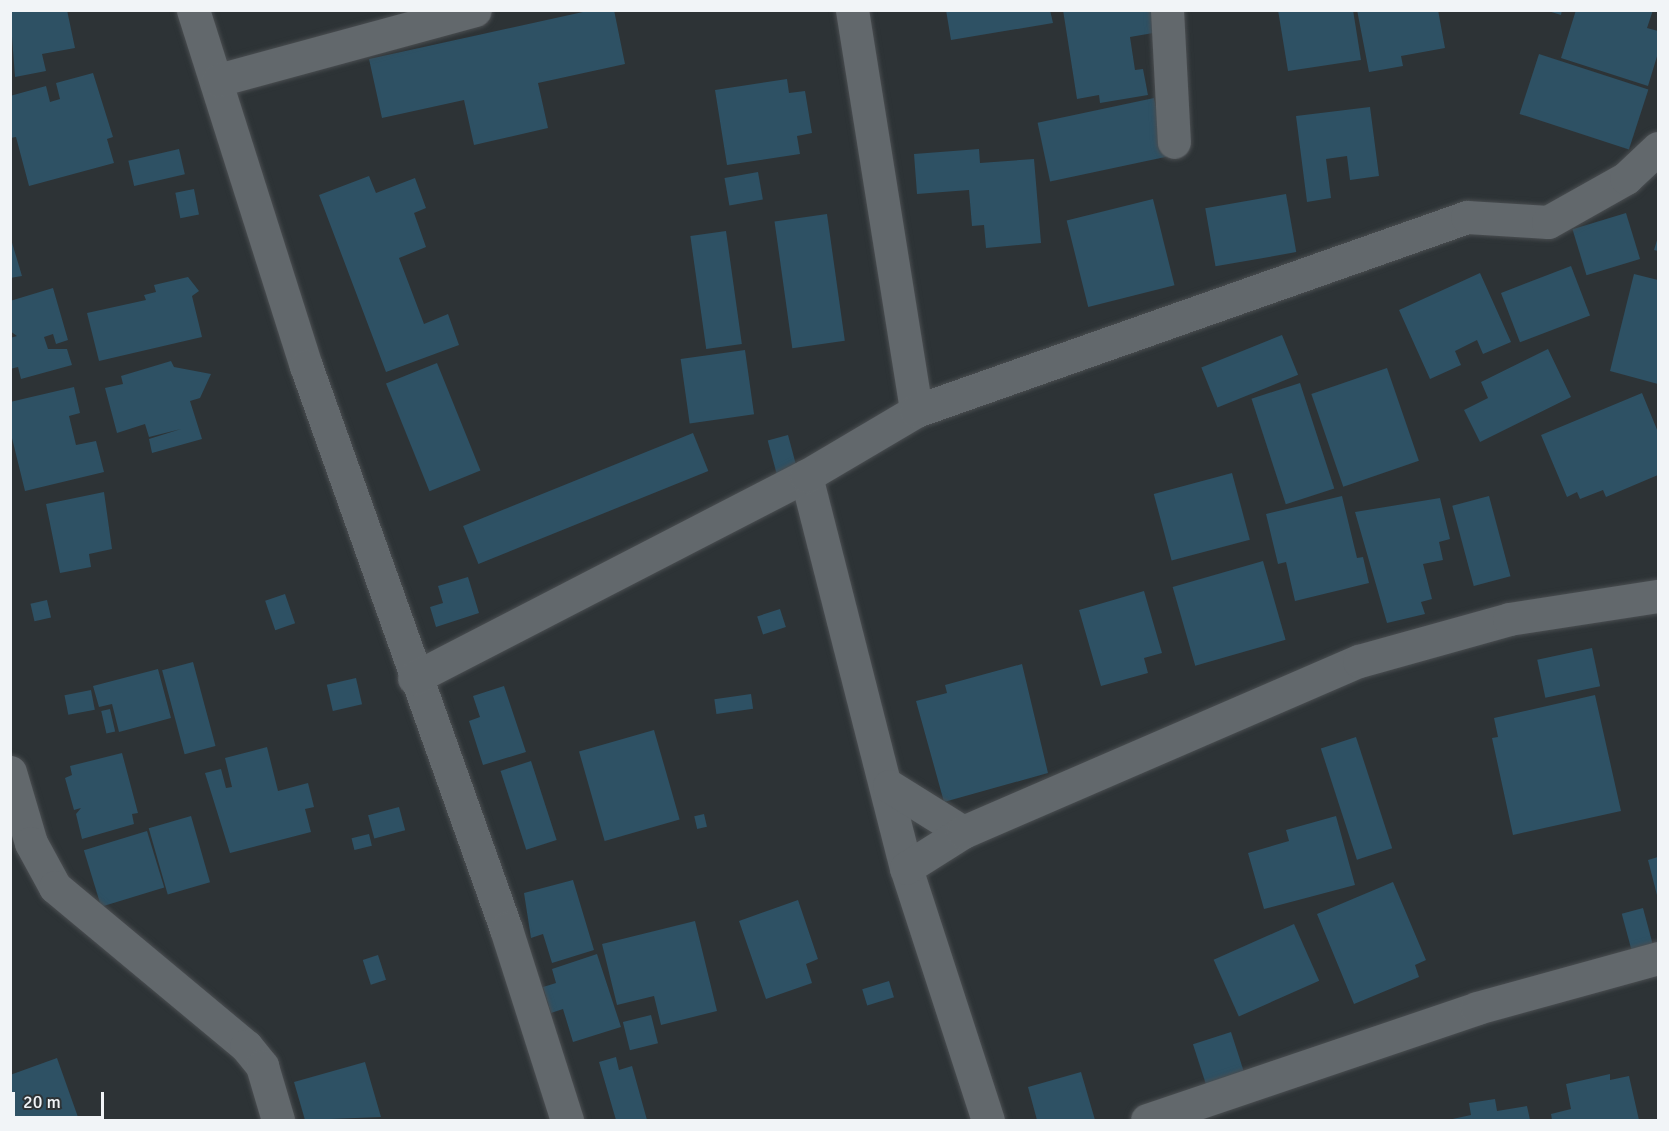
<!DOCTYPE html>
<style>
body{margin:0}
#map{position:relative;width:1669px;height:1131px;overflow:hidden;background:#2d3336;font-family:Signika,sans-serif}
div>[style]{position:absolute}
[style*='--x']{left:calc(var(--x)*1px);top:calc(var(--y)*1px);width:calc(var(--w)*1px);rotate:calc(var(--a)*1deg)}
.building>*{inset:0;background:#2e5164;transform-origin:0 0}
.roads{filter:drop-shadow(0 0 2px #4a4e51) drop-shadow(0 0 2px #4a4e51)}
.minor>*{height:33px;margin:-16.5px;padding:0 16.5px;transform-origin:16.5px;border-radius:16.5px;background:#62686c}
span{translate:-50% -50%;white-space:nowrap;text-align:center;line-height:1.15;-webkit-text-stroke:4.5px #2d3336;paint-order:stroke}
.frame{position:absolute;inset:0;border:12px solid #f1f4f7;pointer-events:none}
.scale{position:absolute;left:12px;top:1092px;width:92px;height:27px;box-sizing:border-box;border:3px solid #f1f4f7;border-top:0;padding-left:8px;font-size:18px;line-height:21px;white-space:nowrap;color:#f1f4f7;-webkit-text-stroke:4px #2d3336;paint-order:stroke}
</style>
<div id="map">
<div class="building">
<i style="clip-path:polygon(10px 10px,67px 10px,75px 48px,42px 54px,46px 71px,15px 77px)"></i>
<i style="clip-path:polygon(592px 10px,614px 10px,625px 64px,538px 83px,548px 128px,474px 145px,464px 100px,382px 118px,369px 59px)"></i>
<i style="clip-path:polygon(946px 10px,1050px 10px,1053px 23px,951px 40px)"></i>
<i style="clip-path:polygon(1063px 10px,1156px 10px,1159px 32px,1130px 37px,1135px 70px,1143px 69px,1148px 95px,1100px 103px,1099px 95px,1077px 99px)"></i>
<i style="clip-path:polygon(1278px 10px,1353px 10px,1361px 60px,1288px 71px)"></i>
<i style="clip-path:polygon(1357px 10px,1438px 10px,1445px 48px,1401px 56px,1403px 66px,1369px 72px)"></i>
<i style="clip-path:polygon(1545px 10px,1562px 10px,1561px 15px)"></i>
<i style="clip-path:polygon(1576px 10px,1653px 10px,1647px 28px,1658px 31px,1658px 53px,1648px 86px,1561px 58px)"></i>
<i style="left:1539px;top:54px;width:115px;height:63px;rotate:18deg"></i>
<i style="clip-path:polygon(93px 73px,113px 137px,107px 139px,114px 163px,29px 186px,16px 137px,10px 138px,10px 96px,46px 86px,50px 102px,60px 99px,56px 83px)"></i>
<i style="clip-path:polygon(787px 79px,789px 93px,805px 91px,812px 133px,797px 136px,800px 154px,727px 165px,715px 90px)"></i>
<i style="left:1154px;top:98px;width:60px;height:119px;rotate:78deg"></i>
<i style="clip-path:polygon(1370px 107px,1379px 176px,1350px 180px,1347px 156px,1326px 159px,1331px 198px,1307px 202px,1296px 116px)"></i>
<i style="left:179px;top:149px;width:26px;height:52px;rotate:77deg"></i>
<i style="clip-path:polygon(979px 149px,980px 163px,1034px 159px,1041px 243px,986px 248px,984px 225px,972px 226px,969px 190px,917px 194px,914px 154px)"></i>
<i style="left:758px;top:172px;width:28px;height:34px;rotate:80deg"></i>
<i style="clip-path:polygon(369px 176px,376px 193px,415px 178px,426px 208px,414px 213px,426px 247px,399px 258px,424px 324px,448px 314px,459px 345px,386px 372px,319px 195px)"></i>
<i style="left:194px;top:189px;width:26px;height:19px;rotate:79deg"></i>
<i style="left:1286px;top:194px;width:59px;height:82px;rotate:80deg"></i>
<i style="left:1153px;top:199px;width:89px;height:89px;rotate:76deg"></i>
<i style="left:1626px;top:213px;width:48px;height:56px;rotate:73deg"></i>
<i style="left:827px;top:214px;width:128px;height:53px;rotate:82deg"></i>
<i style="left:726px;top:231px;width:114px;height:36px;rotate:82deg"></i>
<i style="clip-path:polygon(10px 236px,22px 276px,10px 278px)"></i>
<i style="clip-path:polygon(1658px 237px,1658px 251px,1654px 250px)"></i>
<i style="left:1571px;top:266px;width:53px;height:75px;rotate:69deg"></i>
<i style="clip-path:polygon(1480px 273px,1511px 342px,1483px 354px,1477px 340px,1455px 351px,1461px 365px,1430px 379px,1399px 310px)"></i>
<i style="clip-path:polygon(1634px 274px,1658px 280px,1658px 384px,1610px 371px)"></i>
<i style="clip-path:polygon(188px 277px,199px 291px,192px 296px,202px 337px,99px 361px,87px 313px,146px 300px,144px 295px,156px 292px,154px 285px)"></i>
<i style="clip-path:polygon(53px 288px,68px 340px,56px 344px,53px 334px,44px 337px,48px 349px,67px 349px,72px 365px,21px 379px,18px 367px,10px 369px,10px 338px,17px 336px,10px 331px,10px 301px)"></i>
<i style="left:1282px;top:335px;width:43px;height:87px;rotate:68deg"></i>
<i style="clip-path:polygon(1548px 349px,1571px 397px,1480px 442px,1464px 410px,1488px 398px,1481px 382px)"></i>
<i style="left:745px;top:350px;width:65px;height:65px;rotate:82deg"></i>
<i style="clip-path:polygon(171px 361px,174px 367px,211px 374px,200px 398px,190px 401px,202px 439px,152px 453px,149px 439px,181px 429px,149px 437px,145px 424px,117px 433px,105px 388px,123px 384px,121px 376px)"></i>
<i style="left:437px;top:363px;width:116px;height:55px;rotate:68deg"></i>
<i style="left:1387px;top:368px;width:98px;height:80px;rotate:71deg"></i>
<i style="left:1300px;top:383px;width:111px;height:51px;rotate:72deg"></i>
<i style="clip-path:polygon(74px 387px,80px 413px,69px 416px,76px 445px,96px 441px,104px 472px,25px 491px,10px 430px,10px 402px)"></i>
<i style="clip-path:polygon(1642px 393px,1658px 432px,1658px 475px,1606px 497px,1603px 490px,1580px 499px,1577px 492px,1567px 497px,1541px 435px)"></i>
<i style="left:693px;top:433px;width:41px;height:248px;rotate:68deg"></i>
<i style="left:788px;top:435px;width:43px;height:21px;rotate:75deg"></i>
<i style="left:1232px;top:473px;width:69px;height:81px;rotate:75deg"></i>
<i style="clip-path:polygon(104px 492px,112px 549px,89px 554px,91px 567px,60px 573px,46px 504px)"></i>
<i style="clip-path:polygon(1342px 496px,1357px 558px,1363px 557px,1369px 583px,1295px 601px,1286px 562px,1278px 564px,1266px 514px)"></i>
<i style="left:1489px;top:496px;width:83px;height:38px;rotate:75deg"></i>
<i style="clip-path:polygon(1440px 498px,1450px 539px,1439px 542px,1443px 560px,1423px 564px,1432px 599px,1421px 602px,1425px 614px,1387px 623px,1355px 512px)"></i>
<i style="left:1263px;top:561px;width:82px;height:94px;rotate:74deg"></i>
<i style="clip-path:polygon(468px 577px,479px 613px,436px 627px,430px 607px,443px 603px,438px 586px)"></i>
<i style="clip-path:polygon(1144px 591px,1162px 653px,1144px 658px,1148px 673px,1101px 686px,1079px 610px)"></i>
<i style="left:285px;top:594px;width:31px;height:21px;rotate:71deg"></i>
<i style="left:47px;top:600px;width:18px;height:17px;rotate:77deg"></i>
<i style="left:780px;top:609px;width:19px;height:24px;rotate:72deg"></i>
<i style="left:1592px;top:648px;width:39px;height:56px;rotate:78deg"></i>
<i style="left:193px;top:662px;width:87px;height:32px;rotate:75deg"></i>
<i style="clip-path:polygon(1022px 664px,1048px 773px,944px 802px,916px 701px,947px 693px,945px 685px)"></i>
<i style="clip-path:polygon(158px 669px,171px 718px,119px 732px,112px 704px,99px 707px,93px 686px)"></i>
<i style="left:356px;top:678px;width:27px;height:30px;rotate:77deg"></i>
<i style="clip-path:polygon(504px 686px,526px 752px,483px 765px,469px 721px,480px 717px,473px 696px)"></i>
<i style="left:91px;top:690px;width:20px;height:27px;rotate:79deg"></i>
<i style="left:751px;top:694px;width:15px;height:37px;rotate:82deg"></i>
<i style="clip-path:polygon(1595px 695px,1621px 811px,1513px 835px,1492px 738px,1498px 737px,1494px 718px)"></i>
<i style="left:110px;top:709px;width:23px;height:9px;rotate:77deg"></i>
<i style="left:654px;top:730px;width:93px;height:78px;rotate:74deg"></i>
<i style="left:1356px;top:737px;width:117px;height:37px;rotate:72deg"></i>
<i style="clip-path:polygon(267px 747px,278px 791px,308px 783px,314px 807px,305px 809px,311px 832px,230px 853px,205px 773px,221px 769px,226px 788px,232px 787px,225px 758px)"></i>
<i style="clip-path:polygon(122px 753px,138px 813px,132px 814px,134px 824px,82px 839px,76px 814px,81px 808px,74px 810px,65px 778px,72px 775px,70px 766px)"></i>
<i style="left:531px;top:761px;width:83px;height:32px;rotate:72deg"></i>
<i style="left:399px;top:807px;width:24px;height:32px;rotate:75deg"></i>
<i style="left:704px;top:814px;width:13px;height:10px;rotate:77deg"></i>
<i style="left:191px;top:816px;width:69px;height:44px;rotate:74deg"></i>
<i style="clip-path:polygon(1336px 816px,1355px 885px,1264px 909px,1248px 853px,1289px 841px,1286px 830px)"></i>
<i style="left:147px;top:831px;width:59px;height:66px;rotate:73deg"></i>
<i style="left:369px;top:834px;width:12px;height:18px;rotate:76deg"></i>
<i style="clip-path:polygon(1658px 857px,1658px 899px,1648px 860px)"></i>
<i style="clip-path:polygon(573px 880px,594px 950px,552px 963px,543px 934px,531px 938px,524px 893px)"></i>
<i style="clip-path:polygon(1393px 882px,1426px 960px,1415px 965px,1419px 977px,1354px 1004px,1317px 914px)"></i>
<i style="clip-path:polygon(798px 900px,818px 959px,806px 964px,812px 983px,766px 999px,739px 921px)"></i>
<i style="left:1643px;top:908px;width:39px;height:22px;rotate:75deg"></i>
<i style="clip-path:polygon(695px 921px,717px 1011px,661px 1025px,654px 996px,617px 1005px,602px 944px)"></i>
<i style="left:1294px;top:924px;width:62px;height:88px;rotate:66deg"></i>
<i style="clip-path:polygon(597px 954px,621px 1027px,573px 1042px,563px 1009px,551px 1013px,543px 987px,556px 983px,552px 969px)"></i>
<i style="left:378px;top:955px;width:26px;height:16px;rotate:72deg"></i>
<i style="left:889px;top:981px;width:17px;height:28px;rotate:73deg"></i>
<i style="left:651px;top:1015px;width:29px;height:29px;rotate:76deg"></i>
<i style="left:1231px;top:1032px;width:42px;height:40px;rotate:72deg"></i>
<i style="clip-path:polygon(616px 1057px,619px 1070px,632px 1066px,647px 1120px,616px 1120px,599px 1062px)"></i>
<i style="clip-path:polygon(57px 1058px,79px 1120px,10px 1120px,10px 1075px)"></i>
<i style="clip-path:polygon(365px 1062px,381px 1117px,305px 1120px,294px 1082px)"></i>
<i style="clip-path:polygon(1081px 1072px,1095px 1120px,1037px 1120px,1028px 1087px)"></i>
<i style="clip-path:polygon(1610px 1074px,1610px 1080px,1629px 1076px,1639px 1120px,1552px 1120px,1551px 1114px,1571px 1109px,1566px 1084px)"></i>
<i style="clip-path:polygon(1495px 1099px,1497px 1111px,1527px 1106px,1530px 1120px,1448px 1120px,1471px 1115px,1469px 1103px)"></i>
</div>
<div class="roads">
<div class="minor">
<i style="--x:193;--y:10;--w:374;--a:72.4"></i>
<i style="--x:306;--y:366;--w:597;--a:70.44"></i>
<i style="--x:506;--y:929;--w:201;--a:72.3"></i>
<i style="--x:852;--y:10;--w:406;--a:80.9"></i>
<i style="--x:1167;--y:10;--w:132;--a:87"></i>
<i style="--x:218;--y:80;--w:266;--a:-15.2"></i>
<i style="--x:806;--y:476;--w:405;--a:75.7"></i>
<i style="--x:906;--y:868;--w:265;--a:72"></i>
<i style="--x:414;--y:678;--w:441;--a:-27.3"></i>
<i style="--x:806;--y:476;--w:128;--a:-30.6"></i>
<i style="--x:916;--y:411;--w:584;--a:-19.4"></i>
<i style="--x:1467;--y:217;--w:81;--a:3.5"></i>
<i style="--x:1548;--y:222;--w:90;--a:-29.4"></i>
<i style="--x:1626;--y:178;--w:44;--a:-43.2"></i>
<i style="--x:10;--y:772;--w:74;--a:73.5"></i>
<i style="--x:31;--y:843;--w:50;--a:61.4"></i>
<i style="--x:55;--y:887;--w:249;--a:39.8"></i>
<i style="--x:246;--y:1046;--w:26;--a:51"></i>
<i style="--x:262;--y:1066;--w:56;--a:73.5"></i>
<i style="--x:889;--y:786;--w:87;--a:31.9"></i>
<i style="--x:906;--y:868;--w:67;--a:-32.3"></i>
<i style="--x:963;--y:832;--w:431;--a:-23.4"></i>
<i style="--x:1359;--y:661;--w:156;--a:-15.6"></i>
<i style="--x:1509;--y:619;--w:151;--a:-8.8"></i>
<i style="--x:1147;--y:1120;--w:348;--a:-18.7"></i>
<i style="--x:1477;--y:1008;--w:188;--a:-15.4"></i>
</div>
</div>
<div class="frame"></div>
<div class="scale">20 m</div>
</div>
